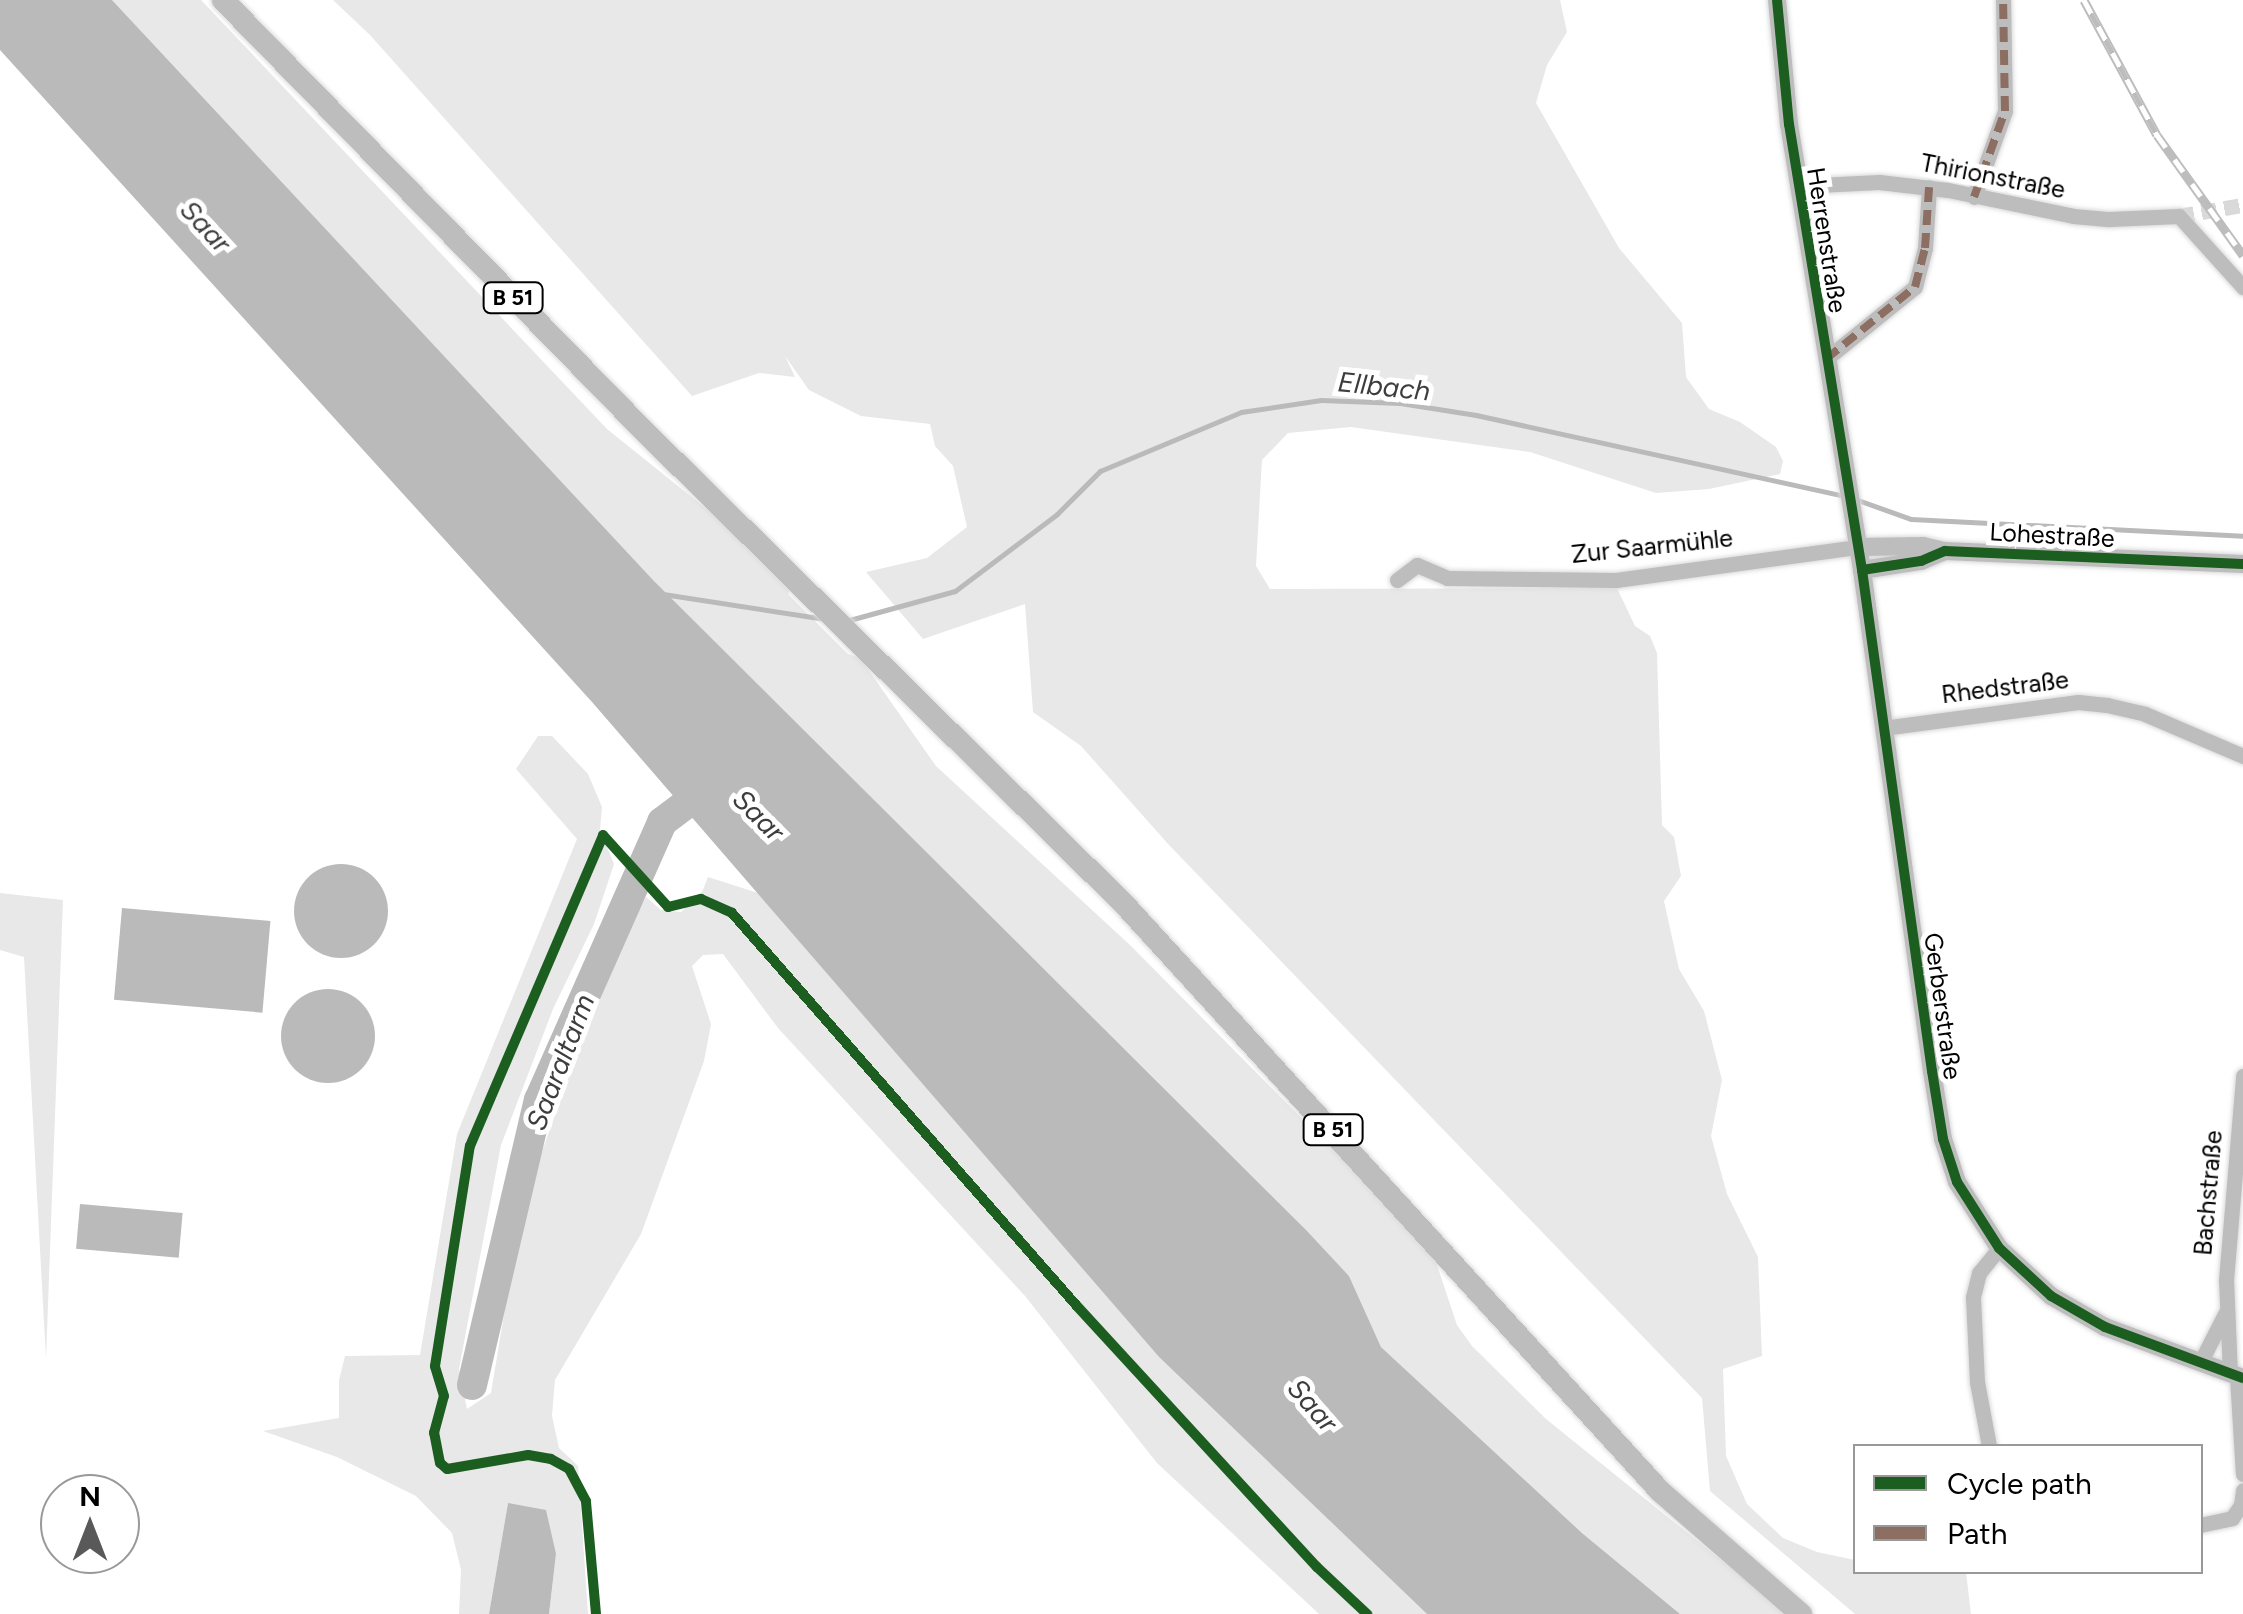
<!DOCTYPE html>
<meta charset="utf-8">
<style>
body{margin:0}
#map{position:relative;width:2243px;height:1614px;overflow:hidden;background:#fff;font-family:Figtree,sans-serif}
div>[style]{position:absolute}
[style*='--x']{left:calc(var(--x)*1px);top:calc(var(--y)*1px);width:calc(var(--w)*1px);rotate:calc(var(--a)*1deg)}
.green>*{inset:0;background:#e8e8e8}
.water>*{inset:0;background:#bababa;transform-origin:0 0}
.round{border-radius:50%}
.stream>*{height:5px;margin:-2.5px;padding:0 2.5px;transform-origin:2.5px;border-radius:2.5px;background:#bababa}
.river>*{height:30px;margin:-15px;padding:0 15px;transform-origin:15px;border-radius:15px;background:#bababa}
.minor-tunnel>*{height:15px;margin-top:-7.5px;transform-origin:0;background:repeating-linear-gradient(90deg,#d9d9d9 0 15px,transparent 0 23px)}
.roads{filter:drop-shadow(0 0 2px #dbdbdb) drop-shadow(0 0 2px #dbdbdb)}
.minor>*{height:15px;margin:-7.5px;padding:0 7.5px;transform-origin:7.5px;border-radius:7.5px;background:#bdbdbd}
.tertiary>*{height:18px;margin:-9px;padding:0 9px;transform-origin:9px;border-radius:9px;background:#bdbdbd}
.primary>*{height:22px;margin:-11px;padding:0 11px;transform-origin:11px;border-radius:11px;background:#bdbdbd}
.rail>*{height:9px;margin-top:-4.5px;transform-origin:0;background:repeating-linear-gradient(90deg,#fff 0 15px,#bdbdbd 0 30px);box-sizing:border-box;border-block:2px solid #bdbdbd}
.quiet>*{height:8px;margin-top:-4px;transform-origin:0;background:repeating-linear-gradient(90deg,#8d6e63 0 15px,transparent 0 23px)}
.cycleway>*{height:10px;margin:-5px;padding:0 5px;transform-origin:5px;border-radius:5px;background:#1b5e20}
span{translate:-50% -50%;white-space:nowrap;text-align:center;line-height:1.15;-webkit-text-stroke:10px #fff;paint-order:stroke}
.shield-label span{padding:2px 8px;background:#fff;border:2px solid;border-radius:8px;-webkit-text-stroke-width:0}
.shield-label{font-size:22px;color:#000;font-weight:700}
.street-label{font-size:25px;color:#000}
.water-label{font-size:28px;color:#3d3d3d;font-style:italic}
.legend{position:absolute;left:1853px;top:1444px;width:350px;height:130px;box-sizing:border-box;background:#fff;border:2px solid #999;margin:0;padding:12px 18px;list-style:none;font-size:30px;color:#000}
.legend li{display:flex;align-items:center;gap:20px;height:50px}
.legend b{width:50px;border:2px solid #999}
.north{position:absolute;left:40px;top:1474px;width:100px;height:100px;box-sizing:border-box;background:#fff;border:2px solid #999;border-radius:50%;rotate:0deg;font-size:28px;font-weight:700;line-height:40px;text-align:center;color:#000}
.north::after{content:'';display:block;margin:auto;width:35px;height:45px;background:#595959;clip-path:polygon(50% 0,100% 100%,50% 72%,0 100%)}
</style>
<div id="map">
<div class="green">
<i style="clip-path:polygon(112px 0,201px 0,607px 429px,724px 523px,791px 588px,788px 594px,848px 654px,860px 658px,936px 766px,1131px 946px,1334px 1151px,1406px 1215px,1433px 1253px,1457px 1325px,1472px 1346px,1546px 1419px,1788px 1614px,1680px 1614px,1582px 1533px,1381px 1347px,1349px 1276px,654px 581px)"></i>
<i style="clip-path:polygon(333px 0,1560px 0,1567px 32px,1547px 65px,1536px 103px,1619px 248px,1682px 323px,1686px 377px,1709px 409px,1740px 422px,1776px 447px,1783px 461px,1780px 474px,1709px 489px,1656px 493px,1530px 452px,1351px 427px,1288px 433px,1262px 460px,1256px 566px,1270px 589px,1617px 588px,1635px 626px,1650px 636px,1657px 653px,1662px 825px,1674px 837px,1681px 876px,1664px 901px,1679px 969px,1704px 1011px,1722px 1080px,1711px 1136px,1727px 1194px,1758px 1257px,1762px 1356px,1723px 1369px,1726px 1456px,1747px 1504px,1783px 1538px,1817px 1552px,1855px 1560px,1856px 1572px,1966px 1572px,1971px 1614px,1855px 1614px,1710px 1491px,1702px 1398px,1169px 845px,1081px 746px,1033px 712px,1025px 604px,923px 639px,866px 572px,927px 558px,967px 527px,953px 466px,935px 446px,930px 424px,861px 416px,809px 390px,785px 356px,795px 377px,759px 373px,692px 396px,370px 35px)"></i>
<i style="clip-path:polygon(538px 736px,552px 736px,588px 774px,602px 807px,600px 830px,614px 864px,594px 924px,553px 1009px,501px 1145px,459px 1369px,467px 1409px,491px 1393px,515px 1248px,535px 1171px,576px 1056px,635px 917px,646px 897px,661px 910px,681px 912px,702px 892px,708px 877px,758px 893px,1159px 1357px,1427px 1614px,1319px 1614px,1157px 1463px,1025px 1296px,778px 1028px,723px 954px,703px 955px,692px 966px,711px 1024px,704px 1061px,641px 1234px,555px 1380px,552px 1416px,559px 1448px,578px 1466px,588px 1614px,549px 1614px,556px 1555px,508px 1503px,489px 1614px,459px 1614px,461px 1570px,452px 1533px,416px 1496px,337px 1457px,263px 1431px,339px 1418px,339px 1380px,345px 1356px,420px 1355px,457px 1134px,577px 839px,516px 769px)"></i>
<i style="clip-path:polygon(0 893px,63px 900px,46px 1359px,24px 957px,0 950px)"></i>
</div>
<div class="water">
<i style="clip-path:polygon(0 0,112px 0,654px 581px,1306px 1230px,1349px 1276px,1381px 1347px,1582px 1533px,1680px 1614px,1427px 1614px,1159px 1357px,592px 702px,0 50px)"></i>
<i class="round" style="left:294px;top:864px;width:94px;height:94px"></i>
<i style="left:122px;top:908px;width:149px;height:92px;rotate:5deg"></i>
<i class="round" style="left:281px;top:989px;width:94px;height:94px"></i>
<i style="left:80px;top:1204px;width:103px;height:45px;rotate:5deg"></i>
<i style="clip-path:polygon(508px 1503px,546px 1510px,556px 1554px,549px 1614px,489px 1614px)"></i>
</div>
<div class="stream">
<i style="--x:1855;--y:499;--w:59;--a:19.7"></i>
<i style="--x:1911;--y:519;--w:332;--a:2.9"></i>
<i style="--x:663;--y:594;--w:164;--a:8.8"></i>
<i style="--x:846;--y:621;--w:113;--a:-15.4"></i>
<i style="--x:955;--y:591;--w:128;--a:-37"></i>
<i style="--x:1057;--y:514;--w:61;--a:-45"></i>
<i style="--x:1100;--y:471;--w:153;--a:-22.7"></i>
<i style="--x:1241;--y:412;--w:81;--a:-8.5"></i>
<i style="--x:1321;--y:400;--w:79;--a:2.2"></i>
<i style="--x:1400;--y:403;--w:77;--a:9"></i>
<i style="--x:1476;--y:415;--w:378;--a:12.4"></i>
</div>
<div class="river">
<i style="--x:472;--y:1385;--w:293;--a:-76.8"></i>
<i style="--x:539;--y:1100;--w:304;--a:-66.1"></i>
<i style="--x:662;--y:822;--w:65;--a:-36.9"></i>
</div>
<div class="minor-tunnel">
<i style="--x:2179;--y:216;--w:65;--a:-9.8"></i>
</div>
<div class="roads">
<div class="minor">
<i style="--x:1798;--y:186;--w:81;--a:-2.8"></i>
<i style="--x:1879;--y:182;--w:69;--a:6.6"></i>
<i style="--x:1948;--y:190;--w:128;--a:11.7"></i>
<i style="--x:2073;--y:216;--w:37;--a:5"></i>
<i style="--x:2110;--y:219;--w:69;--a:-2.5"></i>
<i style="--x:2179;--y:216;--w:96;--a:48"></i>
<i style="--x:1974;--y:197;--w:91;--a:-70.2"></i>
<i style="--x:2005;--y:111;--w:111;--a:-91"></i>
<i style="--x:1826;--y:359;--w:114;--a:-39"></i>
<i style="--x:1915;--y:287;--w:40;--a:-75.6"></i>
<i style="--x:1925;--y:248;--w:61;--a:-86.2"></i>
<i style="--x:1397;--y:580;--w:25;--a:-37"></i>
<i style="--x:1417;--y:565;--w:33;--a:23"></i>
<i style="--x:1447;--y:578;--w:169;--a:0.7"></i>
<i style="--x:1616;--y:580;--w:244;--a:-7.8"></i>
<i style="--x:1883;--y:728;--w:197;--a:-7.6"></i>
<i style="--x:2078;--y:702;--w:29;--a:6"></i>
<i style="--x:2107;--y:705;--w:39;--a:13"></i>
<i style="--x:2145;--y:714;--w:107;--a:23.2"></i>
<i style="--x:2200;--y:1363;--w:55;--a:-63"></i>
<i style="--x:2230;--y:1374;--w:94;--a:-92.4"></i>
<i style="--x:2226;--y:1280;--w:205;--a:-85.2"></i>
<i style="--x:2237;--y:1377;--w:97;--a:86.5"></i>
<i style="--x:1989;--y:1446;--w:65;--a:-100.6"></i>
<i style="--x:1977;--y:1382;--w:85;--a:-92.7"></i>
<i style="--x:1973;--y:1297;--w:25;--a:-76"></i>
<i style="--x:1979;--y:1273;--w:32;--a:-51"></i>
<i style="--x:2200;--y:1525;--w:33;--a:-12"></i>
<i style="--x:2232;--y:1518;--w:16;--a:-55"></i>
<i style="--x:2241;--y:1505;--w:15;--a:-82"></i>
</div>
<div class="tertiary">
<i style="--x:1777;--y:0;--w:125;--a:84.5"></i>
<i style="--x:1789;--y:124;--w:452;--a:80.7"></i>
<i style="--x:1862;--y:570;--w:506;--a:82.05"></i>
<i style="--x:1932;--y:1071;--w:69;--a:80.8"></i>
<i style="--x:1943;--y:1139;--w:45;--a:72"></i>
<i style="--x:1957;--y:1182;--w:78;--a:57.5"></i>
<i style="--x:1999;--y:1248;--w:71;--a:42.7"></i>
<i style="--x:2051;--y:1296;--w:62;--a:29.9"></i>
<i style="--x:2105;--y:1327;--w:147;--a:20.3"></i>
<i style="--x:1858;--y:547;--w:65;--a:-0.9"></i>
<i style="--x:1923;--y:546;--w:23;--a:13"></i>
<i style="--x:1945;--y:551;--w:298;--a:2.5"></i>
<i style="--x:1862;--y:570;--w:60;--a:-8.7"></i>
<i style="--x:1921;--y:561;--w:26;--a:-23"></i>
</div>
<div class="primary">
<i style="--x:223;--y:0;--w:601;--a:45.67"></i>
<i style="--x:643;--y:430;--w:675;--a:44.58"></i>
<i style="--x:1124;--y:904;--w:796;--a:47.6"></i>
<i style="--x:1661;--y:1492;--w:186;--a:41.1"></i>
</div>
</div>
<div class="rail">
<i style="--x:2084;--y:0;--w:153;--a:61.6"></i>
<i style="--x:2157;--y:135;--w:148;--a:54.4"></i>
</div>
<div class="quiet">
<i style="--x:1974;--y:197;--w:91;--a:-70.2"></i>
<i style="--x:2005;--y:111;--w:111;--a:-91"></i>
<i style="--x:1826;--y:359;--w:114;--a:-39"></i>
<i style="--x:1915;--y:287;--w:40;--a:-75.6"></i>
<i style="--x:1925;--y:248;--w:61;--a:-86.2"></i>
</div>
<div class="cycleway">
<i style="--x:1777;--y:0;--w:125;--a:84.5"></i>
<i style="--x:1789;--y:124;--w:452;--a:80.7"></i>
<i style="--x:1862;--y:570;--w:506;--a:82.05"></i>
<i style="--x:1932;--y:1071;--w:69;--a:80.8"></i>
<i style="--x:1943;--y:1139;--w:45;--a:72"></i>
<i style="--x:1957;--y:1182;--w:78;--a:57.5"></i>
<i style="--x:1999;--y:1248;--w:71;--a:42.7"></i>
<i style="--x:2051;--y:1296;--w:62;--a:29.9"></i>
<i style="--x:2105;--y:1327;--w:147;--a:20.3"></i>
<i style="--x:1862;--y:570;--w:60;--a:-8.7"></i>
<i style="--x:1921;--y:561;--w:26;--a:-23"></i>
<i style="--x:1945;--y:551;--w:298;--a:2.5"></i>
<i style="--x:596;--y:1614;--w:113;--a:-95.1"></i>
<i style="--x:586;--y:1501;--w:36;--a:-118"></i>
<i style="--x:569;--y:1469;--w:21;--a:-151"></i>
<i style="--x:551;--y:1459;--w:23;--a:-170"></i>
<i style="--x:528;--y:1455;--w:82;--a:170.2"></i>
<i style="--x:447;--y:1469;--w:9;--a:-139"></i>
<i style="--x:440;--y:1463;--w:31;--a:-101"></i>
<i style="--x:434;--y:1433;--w:38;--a:-75"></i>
<i style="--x:444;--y:1396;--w:31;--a:-107"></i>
<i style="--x:435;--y:1366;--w:223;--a:-81"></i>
<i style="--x:470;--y:1146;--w:338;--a:-66.8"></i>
<i style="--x:603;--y:835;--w:97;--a:47.9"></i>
<i style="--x:668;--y:907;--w:34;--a:-14"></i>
<i style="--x:701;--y:899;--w:34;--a:24"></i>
<i style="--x:732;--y:913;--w:522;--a:48.73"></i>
<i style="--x:1076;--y:1305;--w:356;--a:47.4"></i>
<i style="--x:1317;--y:1567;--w:69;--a:43.2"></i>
</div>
<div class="shield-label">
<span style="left:513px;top:298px">B 51</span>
<span style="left:1333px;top:1130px">B 51</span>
</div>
<div class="street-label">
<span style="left:1993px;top:176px;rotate:11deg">Thirionstraße</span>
<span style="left:1827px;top:240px;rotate:81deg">Herrenstraße</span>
<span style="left:2052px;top:535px;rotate:3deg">Lohestraße</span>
<span style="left:1652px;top:546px;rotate:-6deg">Zur Saarmühle</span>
<span style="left:2005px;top:687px;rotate:-7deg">Rhedstraße</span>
<span style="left:1943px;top:1006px;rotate:82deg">Gerberstraße</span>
<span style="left:2208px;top:1193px;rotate:-85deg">Bachstraße</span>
</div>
<div class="water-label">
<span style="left:206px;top:226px;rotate:47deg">Saar</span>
<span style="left:1384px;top:386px;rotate:6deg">Ellbach</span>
<span style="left:759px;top:815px;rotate:45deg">Saar</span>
<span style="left:560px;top:1062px;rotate:-69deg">Saaraltarm</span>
<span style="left:1313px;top:1405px;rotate:49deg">Saar</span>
</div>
<ul class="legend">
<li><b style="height:12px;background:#1b5e20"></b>Cycle path</li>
<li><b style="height:12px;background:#8d6e63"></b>Path</li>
</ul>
<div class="north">N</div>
</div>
